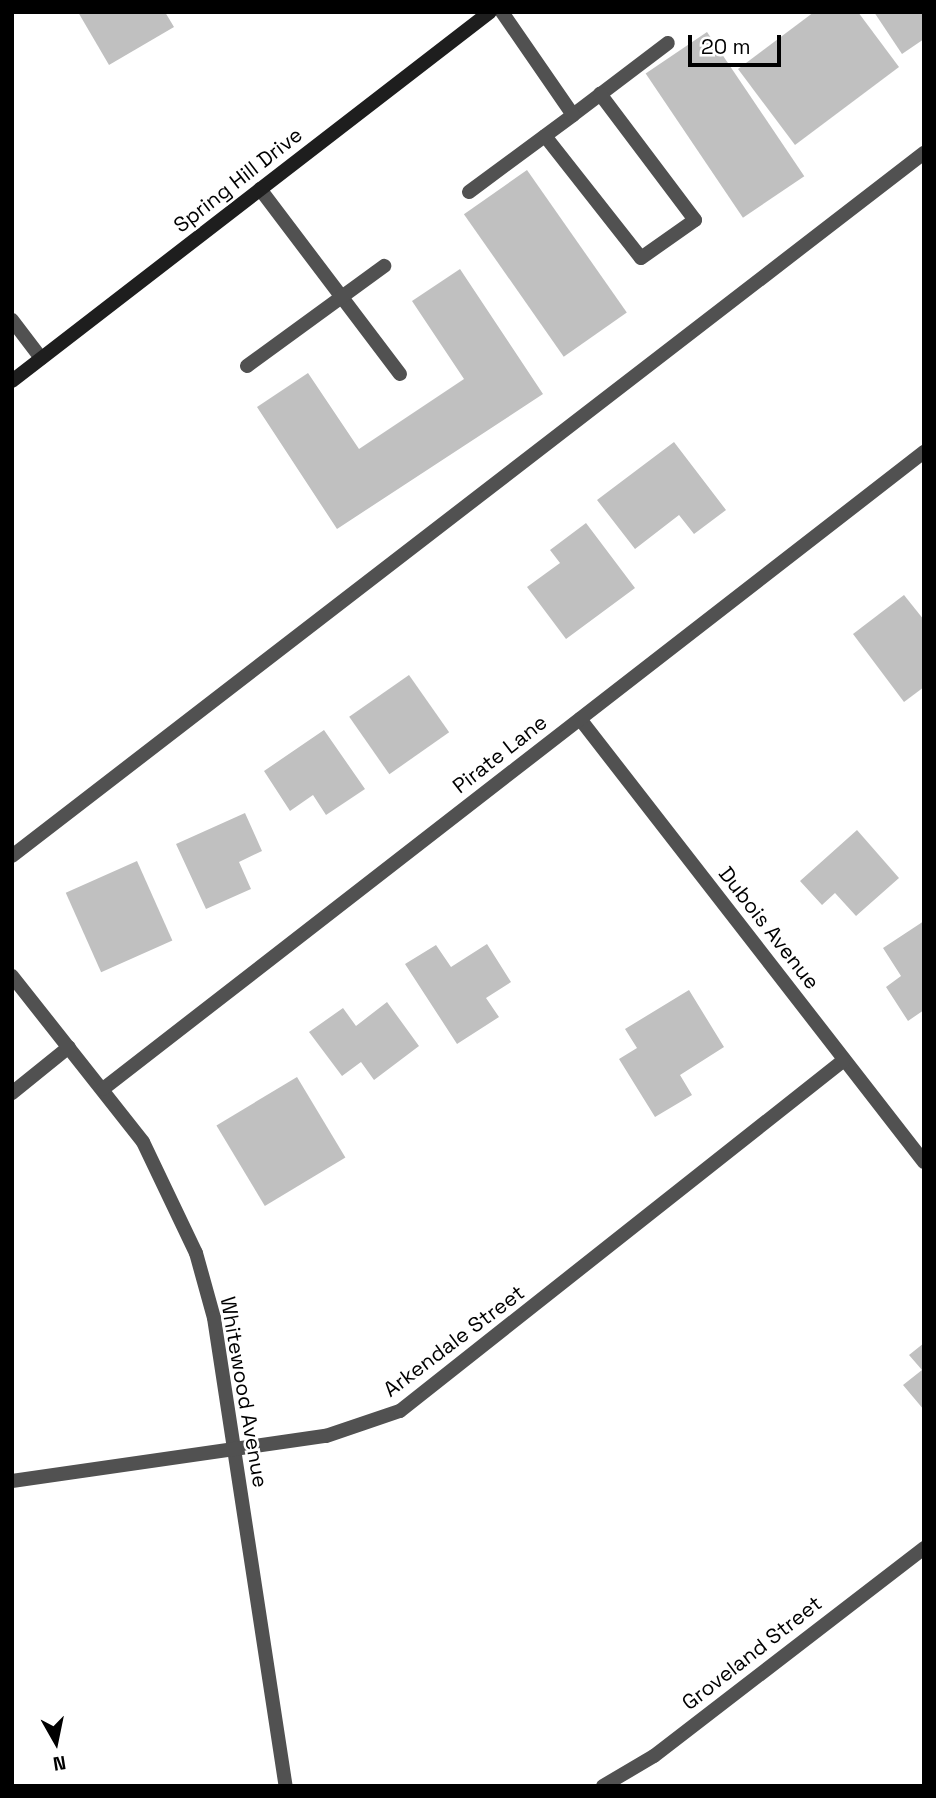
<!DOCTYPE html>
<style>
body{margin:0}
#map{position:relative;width:936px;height:1798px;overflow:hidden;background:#fff;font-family:"Space Grotesk",sans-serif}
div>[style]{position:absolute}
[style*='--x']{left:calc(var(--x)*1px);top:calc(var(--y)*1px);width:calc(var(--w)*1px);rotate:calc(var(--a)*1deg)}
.building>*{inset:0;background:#c0c0c0;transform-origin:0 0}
.lane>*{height:14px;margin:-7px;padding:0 7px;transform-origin:7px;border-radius:7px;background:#515151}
.street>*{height:14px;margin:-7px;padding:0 7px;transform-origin:7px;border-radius:7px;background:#515151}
.secondary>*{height:14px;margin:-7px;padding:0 7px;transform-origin:7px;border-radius:7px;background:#1e1e1e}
span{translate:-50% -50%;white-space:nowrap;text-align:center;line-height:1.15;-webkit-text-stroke:5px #fff;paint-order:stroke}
.street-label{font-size:21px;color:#000}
.frame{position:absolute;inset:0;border:14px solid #000;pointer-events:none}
.north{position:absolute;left:21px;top:1707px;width:70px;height:70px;-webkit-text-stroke:5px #fff;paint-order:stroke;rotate:171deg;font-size:19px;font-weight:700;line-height:28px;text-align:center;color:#000}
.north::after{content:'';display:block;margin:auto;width:24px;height:32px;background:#000;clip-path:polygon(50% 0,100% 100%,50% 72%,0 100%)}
.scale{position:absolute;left:688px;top:35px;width:93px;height:32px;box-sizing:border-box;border:4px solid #000;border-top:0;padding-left:9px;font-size:21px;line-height:24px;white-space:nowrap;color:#000;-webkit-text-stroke:5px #fff;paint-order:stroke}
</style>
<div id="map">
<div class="building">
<i style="clip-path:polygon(78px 12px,165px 12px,174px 27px,109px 65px)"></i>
<i style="clip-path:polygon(814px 12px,858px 12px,899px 67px,795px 145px,738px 69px)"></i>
<i style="clip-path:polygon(874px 12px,924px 12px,924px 39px,902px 54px)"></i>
<i style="left:707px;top:32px;width:174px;height:74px;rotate:56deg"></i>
<i style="left:527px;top:170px;width:174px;height:77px;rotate:55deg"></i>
<i style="clip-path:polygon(460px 269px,543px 394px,337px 529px,257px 407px,308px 373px,359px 449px,464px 379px,412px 301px)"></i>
<i style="clip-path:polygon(674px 442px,726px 510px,694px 534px,679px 515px,635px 549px,597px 500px)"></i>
<i style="clip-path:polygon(586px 523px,635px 588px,566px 639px,527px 587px,560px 563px,550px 550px)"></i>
<i style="clip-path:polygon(904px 595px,924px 620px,924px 687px,904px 702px,853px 634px)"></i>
<i style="left:409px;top:675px;width:70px;height:73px;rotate:55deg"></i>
<i style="clip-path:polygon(324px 730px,365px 789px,326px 815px,313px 795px,290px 811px,264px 771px)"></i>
<i style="clip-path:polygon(245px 813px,262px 851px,239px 862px,251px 889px,206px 909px,176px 844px)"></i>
<i style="clip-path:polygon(857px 830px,899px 878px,856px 916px,835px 893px,822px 905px,800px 881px)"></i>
<i style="left:137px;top:861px;width:87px;height:78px;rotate:66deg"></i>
<i style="clip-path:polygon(924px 921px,924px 1010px,908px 1021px,886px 987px,901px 976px,883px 948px)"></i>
<i style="clip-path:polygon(487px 944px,511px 982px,486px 998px,499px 1017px,457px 1044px,405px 964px,436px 945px,451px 967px)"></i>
<i style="clip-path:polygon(689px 990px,724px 1047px,680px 1075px,692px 1095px,655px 1117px,619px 1059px,637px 1048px,625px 1029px)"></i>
<i style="clip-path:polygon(387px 1002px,419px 1046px,374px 1080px,361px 1062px,342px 1076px,309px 1032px,343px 1008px,356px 1026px)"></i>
<i style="left:297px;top:1077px;width:94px;height:94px;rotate:59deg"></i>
<i style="clip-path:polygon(924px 1343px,924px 1410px,903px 1385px,922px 1370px,909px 1355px)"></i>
</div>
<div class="lane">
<i style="--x:573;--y:115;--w:119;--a:-37.2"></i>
<i style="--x:545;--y:136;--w:155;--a:51.8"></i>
<i style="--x:641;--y:258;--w:66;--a:-35.1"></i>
<i style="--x:695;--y:220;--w:158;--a:-127"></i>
<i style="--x:260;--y:189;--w:232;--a:52.9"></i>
<i style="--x:469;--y:192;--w:129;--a:-36.5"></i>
<i style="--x:573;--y:115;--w:125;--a:-124.6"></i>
<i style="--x:12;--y:320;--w:48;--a:52.7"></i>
<i style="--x:247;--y:366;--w:170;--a:-36.1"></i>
<i style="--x:12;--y:856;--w:1152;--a:-37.63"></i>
<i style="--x:12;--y:1093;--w:73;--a:-38.9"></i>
</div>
<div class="street">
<i style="--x:580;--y:719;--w:561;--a:52.17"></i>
<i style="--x:12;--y:976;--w:211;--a:51.7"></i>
<i style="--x:143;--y:1142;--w:123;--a:64.5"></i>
<i style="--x:196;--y:1253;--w:67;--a:74.5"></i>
<i style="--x:214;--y:1318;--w:474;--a:81.3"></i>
<i style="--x:103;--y:1089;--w:1039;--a:-37.81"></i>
<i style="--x:12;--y:1481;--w:317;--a:-8.2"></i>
<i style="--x:326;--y:1436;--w:78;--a:-18.7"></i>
<i style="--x:400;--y:1411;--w:566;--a:-38.33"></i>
<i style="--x:603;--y:1786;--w:59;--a:-30.5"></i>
<i style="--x:654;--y:1756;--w:341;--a:-37.6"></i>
</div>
<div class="secondary">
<i style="--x:12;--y:381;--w:604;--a:-37.67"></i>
</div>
<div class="street-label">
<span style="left:238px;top:180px;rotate:-38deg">Spring Hill Drive</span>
<span style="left:500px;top:754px;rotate:-38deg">Pirate Lane</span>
<span style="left:769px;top:928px;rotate:52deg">Dubois Avenue</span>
<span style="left:454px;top:1341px;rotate:-37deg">Arkendale Street</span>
<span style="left:244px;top:1392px;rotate:80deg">Whitewood Avenue</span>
<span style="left:752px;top:1653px;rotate:-38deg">Groveland Street</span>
</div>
<div class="frame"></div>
<div class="north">N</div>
<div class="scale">20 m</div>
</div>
